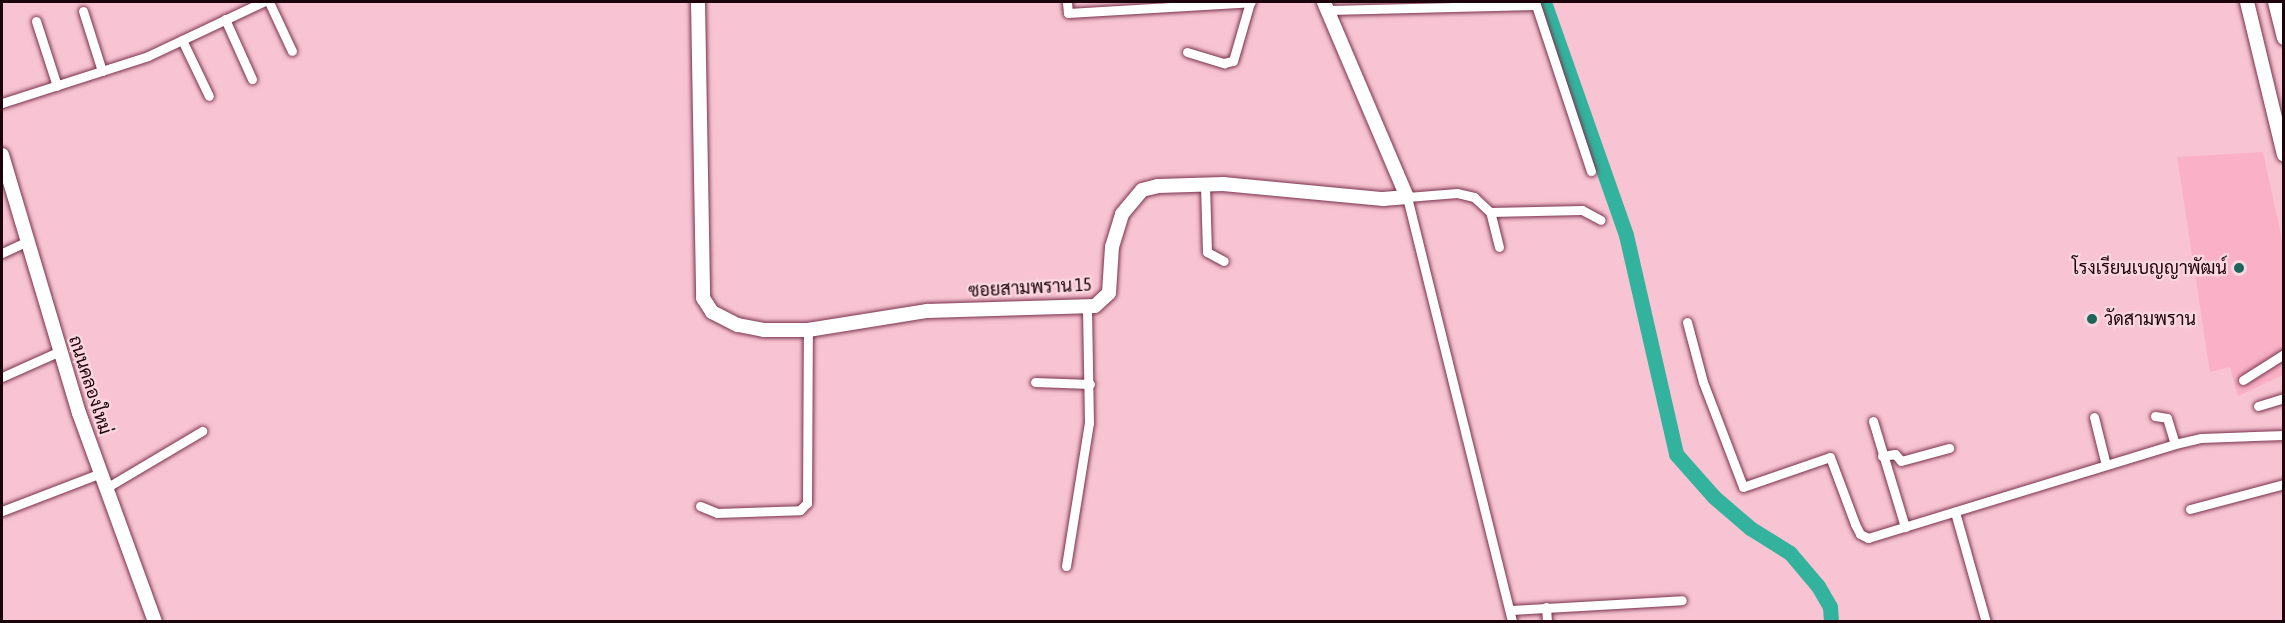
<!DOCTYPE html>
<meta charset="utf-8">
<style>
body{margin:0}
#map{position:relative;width:2285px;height:623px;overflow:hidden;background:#f8c4d3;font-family:"Asap Condensed",Sarabun,sans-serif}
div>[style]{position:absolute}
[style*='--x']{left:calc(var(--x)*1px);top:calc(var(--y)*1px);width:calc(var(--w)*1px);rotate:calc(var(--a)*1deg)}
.built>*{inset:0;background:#fab0c6}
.river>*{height:15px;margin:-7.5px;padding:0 7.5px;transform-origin:7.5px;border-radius:7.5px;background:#33b29d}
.roads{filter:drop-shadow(0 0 2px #79324c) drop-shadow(0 0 2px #79324c)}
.street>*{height:9px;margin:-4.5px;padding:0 4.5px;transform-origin:4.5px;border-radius:4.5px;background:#fff}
.secondary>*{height:14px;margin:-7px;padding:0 7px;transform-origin:7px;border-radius:7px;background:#fff}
.dots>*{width:16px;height:16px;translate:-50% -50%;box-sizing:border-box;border:3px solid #fad7e0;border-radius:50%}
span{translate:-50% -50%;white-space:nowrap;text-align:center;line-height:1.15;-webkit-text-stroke:4.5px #fad7e0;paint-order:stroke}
.poi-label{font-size:18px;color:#1c020b}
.right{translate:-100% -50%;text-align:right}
.left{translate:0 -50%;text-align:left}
.street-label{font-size:18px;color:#1c020b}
.frame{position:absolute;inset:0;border:3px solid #1c020b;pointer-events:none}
</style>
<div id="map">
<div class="built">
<i style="clip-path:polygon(2263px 152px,2283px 244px,2283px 375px,2238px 396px,2230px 367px,2210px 372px,2177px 157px)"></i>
</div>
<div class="river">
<i style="--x:1544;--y:2;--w:247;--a:70.6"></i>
<i style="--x:1626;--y:235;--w:225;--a:77.1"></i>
<i style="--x:1676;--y:454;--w:57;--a:48.5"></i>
<i style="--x:1714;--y:497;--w:48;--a:40.7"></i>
<i style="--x:1750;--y:528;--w:47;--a:32"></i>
<i style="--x:1790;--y:553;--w:43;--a:49.7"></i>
<i style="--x:1818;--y:586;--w:24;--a:60"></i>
<i style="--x:1830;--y:607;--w:15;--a:86"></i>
</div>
<div class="roads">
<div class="street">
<i style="--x:269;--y:2;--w:54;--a:64.9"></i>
<i style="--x:1067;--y:2;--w:11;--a:85"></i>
<i style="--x:1068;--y:13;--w:183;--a:-3.4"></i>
<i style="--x:1329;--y:10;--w:207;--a:-1.4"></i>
<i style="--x:1536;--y:5;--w:175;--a:71.7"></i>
<i style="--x:83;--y:11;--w:63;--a:72.4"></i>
<i style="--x:225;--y:19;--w:66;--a:65.8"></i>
<i style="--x:36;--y:21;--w:68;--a:72.1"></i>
<i style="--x:182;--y:40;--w:62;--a:64.3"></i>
<i style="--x:1187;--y:52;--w:39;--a:17"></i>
<i style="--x:1224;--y:63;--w:9;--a:-13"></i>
<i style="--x:1233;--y:61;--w:61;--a:-73.9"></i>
<i style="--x:2;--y:103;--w:153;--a:-17.8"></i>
<i style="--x:148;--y:56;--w:127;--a:-25.2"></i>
<i style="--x:1205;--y:185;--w:67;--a:88.3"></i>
<i style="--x:1207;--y:252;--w:19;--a:28"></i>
<i style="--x:1490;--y:212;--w:92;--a:-1.2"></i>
<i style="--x:1582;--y:210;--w:21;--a:28"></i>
<i style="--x:1499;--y:247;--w:36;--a:-104"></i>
<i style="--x:1490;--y:212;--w:22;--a:-137"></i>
<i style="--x:1474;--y:197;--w:17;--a:-167"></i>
<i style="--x:1457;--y:193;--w:50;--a:175.4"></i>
<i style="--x:1407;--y:197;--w:438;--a:76.1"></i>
<i style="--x:2;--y:253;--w:29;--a:-25"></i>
<i style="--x:1687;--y:322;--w:62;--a:75.1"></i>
<i style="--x:1703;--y:382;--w:112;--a:69.1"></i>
<i style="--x:1743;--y:487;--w:92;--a:-19"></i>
<i style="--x:1830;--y:457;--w:72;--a:69.5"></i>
<i style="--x:1855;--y:524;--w:11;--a:63"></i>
<i style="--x:1860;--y:534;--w:9;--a:27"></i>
<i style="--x:1868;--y:538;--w:321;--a:-17"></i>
<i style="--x:2175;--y:444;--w:27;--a:-13"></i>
<i style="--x:2201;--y:438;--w:83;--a:-2.1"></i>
<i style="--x:2;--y:377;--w:64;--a:-24.1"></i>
<i style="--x:2243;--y:380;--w:49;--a:-32.4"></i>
<i style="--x:1035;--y:382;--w:55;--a:2.1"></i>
<i style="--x:2258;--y:406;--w:27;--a:-17"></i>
<i style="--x:2155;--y:416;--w:12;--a:9"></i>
<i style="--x:2167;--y:418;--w:27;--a:73"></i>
<i style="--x:2094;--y:417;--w:49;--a:76"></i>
<i style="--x:1873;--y:421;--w:111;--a:73.2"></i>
<i style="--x:1882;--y:456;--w:13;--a:-9"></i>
<i style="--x:1895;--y:454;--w:9;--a:49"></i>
<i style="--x:1901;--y:461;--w:50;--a:-15.2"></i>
<i style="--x:106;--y:488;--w:112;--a:-30.7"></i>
<i style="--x:700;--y:506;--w:18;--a:22"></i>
<i style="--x:717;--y:513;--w:59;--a:-1.9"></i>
<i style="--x:776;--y:511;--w:24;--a:-2"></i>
<i style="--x:800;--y:510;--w:10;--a:-45"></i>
<i style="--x:807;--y:503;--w:173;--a:-89.7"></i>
<i style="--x:2190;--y:509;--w:97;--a:-14.9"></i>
<i style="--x:2;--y:511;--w:106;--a:-21"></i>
<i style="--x:1955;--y:512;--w:114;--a:74.3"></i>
<i style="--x:1066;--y:566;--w:145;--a:-80.9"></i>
<i style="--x:1089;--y:423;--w:117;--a:-91"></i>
<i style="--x:1546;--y:607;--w:15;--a:86"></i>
<i style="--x:1511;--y:610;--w:171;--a:-3.3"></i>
</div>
<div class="secondary">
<i style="--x:698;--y:2;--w:296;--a:89"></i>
<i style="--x:703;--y:298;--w:17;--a:57"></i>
<i style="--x:712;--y:312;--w:29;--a:27"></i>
<i style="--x:738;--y:325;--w:26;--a:11"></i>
<i style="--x:764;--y:330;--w:44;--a:0"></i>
<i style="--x:808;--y:330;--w:121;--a:-9.1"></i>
<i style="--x:927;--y:311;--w:168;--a:-1.7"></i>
<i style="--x:1095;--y:306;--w:19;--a:-43"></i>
<i style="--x:1109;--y:293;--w:46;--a:-86.3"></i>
<i style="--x:1112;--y:247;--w:34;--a:-73"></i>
<i style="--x:1122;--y:214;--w:31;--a:-50"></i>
<i style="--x:1142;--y:190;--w:16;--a:-14"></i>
<i style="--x:1158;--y:186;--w:65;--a:-1.8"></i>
<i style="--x:1223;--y:184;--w:161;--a:5.4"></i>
<i style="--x:1383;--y:199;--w:24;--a:-5"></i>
<i style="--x:1407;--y:197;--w:212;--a:-113.1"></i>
<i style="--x:2247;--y:2;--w:157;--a:76.4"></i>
<i style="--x:2275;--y:2;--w:37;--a:76"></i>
<i style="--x:2;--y:155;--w:269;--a:73.4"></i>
<i style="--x:79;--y:413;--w:222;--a:70"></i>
</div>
</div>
<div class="dots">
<i style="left:2239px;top:268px;background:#1d6559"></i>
<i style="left:2092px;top:319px;background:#1d6559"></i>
</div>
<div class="poi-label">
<span class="right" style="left:2227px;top:268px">โรงเรียนเบญญาพัฒน์</span>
<span class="left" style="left:2104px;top:319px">วัดสามพราน</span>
</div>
<div class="street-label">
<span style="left:1030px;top:288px;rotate:-3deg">ซอยสามพราน 15</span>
<span style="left:90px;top:385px;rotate:72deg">ถนนคลองใหม่</span>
</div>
<div class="frame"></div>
</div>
